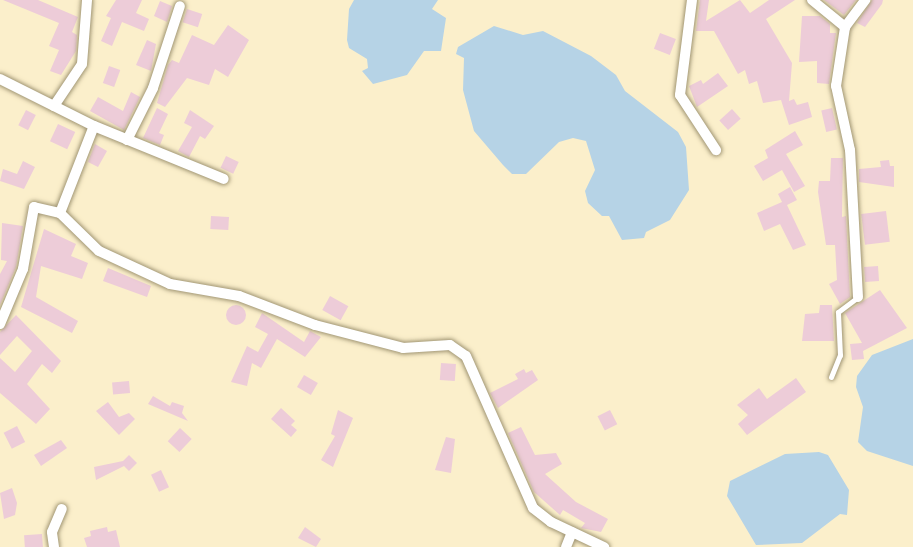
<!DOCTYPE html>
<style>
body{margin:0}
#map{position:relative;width:913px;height:547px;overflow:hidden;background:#fbefcb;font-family:Commissioner,sans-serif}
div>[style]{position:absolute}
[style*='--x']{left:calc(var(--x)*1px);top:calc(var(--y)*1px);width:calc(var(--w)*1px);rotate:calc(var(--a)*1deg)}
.water>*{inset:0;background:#b6d3e6}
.building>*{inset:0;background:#edccd8;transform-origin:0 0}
.round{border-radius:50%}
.roads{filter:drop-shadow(0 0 2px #a19674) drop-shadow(0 0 2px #a19674)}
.lane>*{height:5px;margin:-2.5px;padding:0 2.5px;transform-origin:2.5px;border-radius:2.5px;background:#fff}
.street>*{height:10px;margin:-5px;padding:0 5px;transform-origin:5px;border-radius:5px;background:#fff}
span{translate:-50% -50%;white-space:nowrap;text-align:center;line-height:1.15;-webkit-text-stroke:6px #fffdf6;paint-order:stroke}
</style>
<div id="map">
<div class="water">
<i style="clip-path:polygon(354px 0,438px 0,432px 9px,446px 18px,441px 51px,424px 51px,407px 75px,373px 84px,362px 71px,368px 68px,367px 59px,349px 48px,347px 40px,349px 9px)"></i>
<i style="clip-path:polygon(494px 26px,523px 35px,543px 31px,591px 56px,616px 75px,625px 91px,678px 132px,686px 147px,689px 190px,670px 220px,646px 232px,644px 238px,622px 240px,609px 216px,602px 216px,588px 203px,585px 191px,595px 170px,586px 141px,573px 138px,559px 142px,526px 174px,512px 174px,503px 165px,474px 131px,463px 90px,464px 58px,456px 54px,458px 47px)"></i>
<i style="clip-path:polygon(913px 339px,913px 466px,867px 451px,858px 442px,863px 407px,856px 387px,857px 376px,872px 355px)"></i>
<i style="clip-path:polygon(819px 452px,828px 455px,849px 490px,847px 515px,840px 514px,802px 543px,756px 545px,727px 496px,730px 481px,785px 454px)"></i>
</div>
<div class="building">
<i style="clip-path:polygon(3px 0,38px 0,78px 17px,72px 32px,77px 35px,76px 51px,61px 75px,50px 71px,59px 50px,49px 46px,59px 23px)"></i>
<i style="clip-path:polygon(116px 0,142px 0,136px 13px,149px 19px,144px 31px,122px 22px,112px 46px,101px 41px,111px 18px,106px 16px)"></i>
<i style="clip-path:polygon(700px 0,709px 0,706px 21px,740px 0,750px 13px,769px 0,795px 0,766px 19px,792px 63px,789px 101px,794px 99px,797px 105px,808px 102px,812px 117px,789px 125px,781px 100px,763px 103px,757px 81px,749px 84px,745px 70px,738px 74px,714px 31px,696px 31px)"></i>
<i style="clip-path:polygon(824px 0,856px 0,844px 15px)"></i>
<i style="clip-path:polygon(872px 0,883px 0,882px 4px,865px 27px,857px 23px)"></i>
<i style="clip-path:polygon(160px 1px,172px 6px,167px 22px,154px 16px)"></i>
<i style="left:187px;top:9px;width:16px;height:14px;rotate:18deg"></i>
<i style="clip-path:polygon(802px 16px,820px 16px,830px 24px,830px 33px,836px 33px,829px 84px,817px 83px,817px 61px,799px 62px)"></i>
<i style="clip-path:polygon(228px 25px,249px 40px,228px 77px,215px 69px,209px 85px,187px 78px,165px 107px,157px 103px,168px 65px,172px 60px,179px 63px,192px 35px,214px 45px)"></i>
<i style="left:660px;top:33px;width:17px;height:17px;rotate:21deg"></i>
<i style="clip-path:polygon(147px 40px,156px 44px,151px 71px,136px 65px)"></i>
<i style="left:109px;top:66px;width:12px;height:18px;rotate:20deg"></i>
<i style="clip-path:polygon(718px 73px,728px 86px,697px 107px,689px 86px,701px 80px,703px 84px)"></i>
<i style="clip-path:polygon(131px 92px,140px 97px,124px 130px,90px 111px,98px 97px,123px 111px)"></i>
<i style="clip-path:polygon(157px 108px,168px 114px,159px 133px,164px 135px,160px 145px,143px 138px)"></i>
<i style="left:832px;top:108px;width:22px;height:11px;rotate:77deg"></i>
<i style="left:732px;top:109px;width:13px;height:17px;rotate:48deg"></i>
<i style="left:26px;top:110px;width:11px;height:17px;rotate:27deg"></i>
<i style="clip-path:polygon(190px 110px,214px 126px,205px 139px,200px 136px,189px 157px,178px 151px,192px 127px,184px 123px)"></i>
<i style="left:58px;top:124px;width:19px;height:19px;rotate:25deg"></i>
<i style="clip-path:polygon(795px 131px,803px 145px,786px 154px,805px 186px,794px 192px,782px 170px,763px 181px,754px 166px,768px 158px,765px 150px)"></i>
<i style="clip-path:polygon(95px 144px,107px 151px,98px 167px,88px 162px)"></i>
<i style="left:226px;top:156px;width:14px;height:13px;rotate:25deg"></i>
<i style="clip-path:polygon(831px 158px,843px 158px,842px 217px,846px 216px,850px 297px,840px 304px,829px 284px,837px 280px,835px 245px,826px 245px,818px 192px,819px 181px,830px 181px)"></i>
<i style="clip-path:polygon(889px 160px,890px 166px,894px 166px,894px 187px,859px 182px,859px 169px,881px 167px,880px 161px)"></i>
<i style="clip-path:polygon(23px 161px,35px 167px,24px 189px,0 181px,3px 169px,17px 174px)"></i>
<i style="clip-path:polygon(790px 187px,797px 200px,787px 205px,806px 245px,793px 250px,780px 224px,764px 231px,757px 213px,782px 202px,778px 194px)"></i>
<i style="left:886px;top:211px;width:31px;height:25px;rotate:83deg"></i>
<i style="left:211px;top:216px;width:18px;height:13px;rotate:3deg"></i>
<i style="clip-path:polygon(2px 223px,23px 226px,16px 267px,0 305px,0 274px,7px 261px,1px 260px)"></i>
<i style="clip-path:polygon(44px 229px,76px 244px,71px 256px,88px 263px,82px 279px,41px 266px,36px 297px,78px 321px,72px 333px,21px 307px)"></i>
<i style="left:878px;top:266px;width:15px;height:14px;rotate:86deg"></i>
<i style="clip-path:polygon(108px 268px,151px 286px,147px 297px,103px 281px)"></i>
<i style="clip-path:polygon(880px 290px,907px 328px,863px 351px,864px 359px,852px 360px,850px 344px,862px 343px,845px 313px)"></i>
<i style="left:330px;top:296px;width:21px;height:16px;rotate:29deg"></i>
<i style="clip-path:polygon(820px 305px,832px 305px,834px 341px,802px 341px,805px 314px,819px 313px)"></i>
<i class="round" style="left:226px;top:305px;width:20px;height:20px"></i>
<i style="clip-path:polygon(262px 313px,304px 342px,310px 331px,321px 337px,305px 357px,277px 339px,261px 368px,252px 363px,247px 386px,231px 382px,247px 346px,258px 352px,268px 334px,255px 327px)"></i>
<i style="clip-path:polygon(16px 315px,61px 361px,52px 373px,42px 364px,27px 384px,50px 409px,36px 424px,0 393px,0 358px,15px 372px,32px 351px,17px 336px,0 355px,0 332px)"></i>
<i style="left:441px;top:363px;width:15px;height:17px;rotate:4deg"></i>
<i style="clip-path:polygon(524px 369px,526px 373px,532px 370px,538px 380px,498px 408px,490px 393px,518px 379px,515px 374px)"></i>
<i style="left:304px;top:375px;width:16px;height:14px;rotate:30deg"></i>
<i style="clip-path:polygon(796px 378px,806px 392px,747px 435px,738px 424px,748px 415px,737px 405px,759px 388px,767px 399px)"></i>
<i style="left:129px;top:381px;width:12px;height:17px;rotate:85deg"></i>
<i style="clip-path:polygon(153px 396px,170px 406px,172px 402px,184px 406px,182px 413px,188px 421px,148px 404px)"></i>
<i style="clip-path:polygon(108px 402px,119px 417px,129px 413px,135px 419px,119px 435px,96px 411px)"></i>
<i style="clip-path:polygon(281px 408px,295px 421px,291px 425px,297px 430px,291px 437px,271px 419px)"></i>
<i style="clip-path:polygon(338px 410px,353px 418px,333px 467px,321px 460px,335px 436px,331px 434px)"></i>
<i style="left:610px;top:410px;width:16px;height:14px;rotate:63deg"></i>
<i style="left:17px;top:426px;width:18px;height:15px;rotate:63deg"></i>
<i style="clip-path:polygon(521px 427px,535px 455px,556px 453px,562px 464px,545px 474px,576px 502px,608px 519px,601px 532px,581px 528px,585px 523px,563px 510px,560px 515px,534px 492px,508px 433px)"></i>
<i style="left:180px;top:428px;width:16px;height:18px;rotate:43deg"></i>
<i style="clip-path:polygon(446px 437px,455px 439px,451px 473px,435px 470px)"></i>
<i style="clip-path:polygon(61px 440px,67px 448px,41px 466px,34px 455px)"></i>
<i style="clip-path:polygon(129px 455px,137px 463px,129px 471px,124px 466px,96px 480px,94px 467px,123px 461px)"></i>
<i style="left:161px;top:470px;width:19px;height:11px;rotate:65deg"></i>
<i style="clip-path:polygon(12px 488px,17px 503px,15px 515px,4px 519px,0 493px)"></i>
<i style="clip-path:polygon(107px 527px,108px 532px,116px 530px,120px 547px,87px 547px,84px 538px,91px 536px,90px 531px)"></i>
<i style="clip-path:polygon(305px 527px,321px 539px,316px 547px,298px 538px)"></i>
<i style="left:42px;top:534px;width:13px;height:18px;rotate:86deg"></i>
</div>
<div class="roads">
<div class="lane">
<i style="--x:831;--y:377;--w:24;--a:-68"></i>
<i style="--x:840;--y:355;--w:43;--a:-92.7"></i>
<i style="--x:838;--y:312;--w:25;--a:-37"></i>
</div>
<div class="street">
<i style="--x:692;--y:0;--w:96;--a:97.2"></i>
<i style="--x:680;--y:95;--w:66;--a:56.8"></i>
<i style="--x:812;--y:0;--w:43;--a:39.3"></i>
<i style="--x:0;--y:79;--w:105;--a:26.6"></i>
<i style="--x:94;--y:126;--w:140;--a:22.2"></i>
<i style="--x:54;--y:106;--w:50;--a:-56.3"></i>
<i style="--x:82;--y:64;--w:64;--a:-85.5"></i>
<i style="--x:127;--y:140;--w:58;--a:-63.4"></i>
<i style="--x:153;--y:88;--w:86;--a:-71.8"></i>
<i style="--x:60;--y:213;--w:54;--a:44.3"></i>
<i style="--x:99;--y:251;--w:78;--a:24.9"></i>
<i style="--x:170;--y:284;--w:70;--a:9.9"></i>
<i style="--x:239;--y:296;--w:81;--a:20.9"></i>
<i style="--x:315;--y:325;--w:91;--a:14.6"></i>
<i style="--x:403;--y:348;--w:47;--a:-3.7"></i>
<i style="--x:450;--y:345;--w:19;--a:35"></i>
<i style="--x:466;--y:356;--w:166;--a:66.2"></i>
<i style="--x:533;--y:508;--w:23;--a:38"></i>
<i style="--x:551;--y:522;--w:59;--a:25.3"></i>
<i style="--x:858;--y:297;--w:147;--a:-93.1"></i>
<i style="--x:850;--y:150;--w:66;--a:-102.3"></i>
<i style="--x:836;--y:86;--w:60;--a:-81.3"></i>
<i style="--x:845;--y:27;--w:34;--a:-53"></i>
<i style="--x:0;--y:324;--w:60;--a:-67.3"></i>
<i style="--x:23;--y:269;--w:63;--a:-79.9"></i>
<i style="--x:34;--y:207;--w:27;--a:13"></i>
<i style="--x:60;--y:213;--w:93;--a:-68.7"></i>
<i style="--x:54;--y:547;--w:15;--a:-98"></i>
<i style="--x:52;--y:532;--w:25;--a:-67"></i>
<i style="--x:566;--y:547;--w:16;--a:-68"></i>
</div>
</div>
</div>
